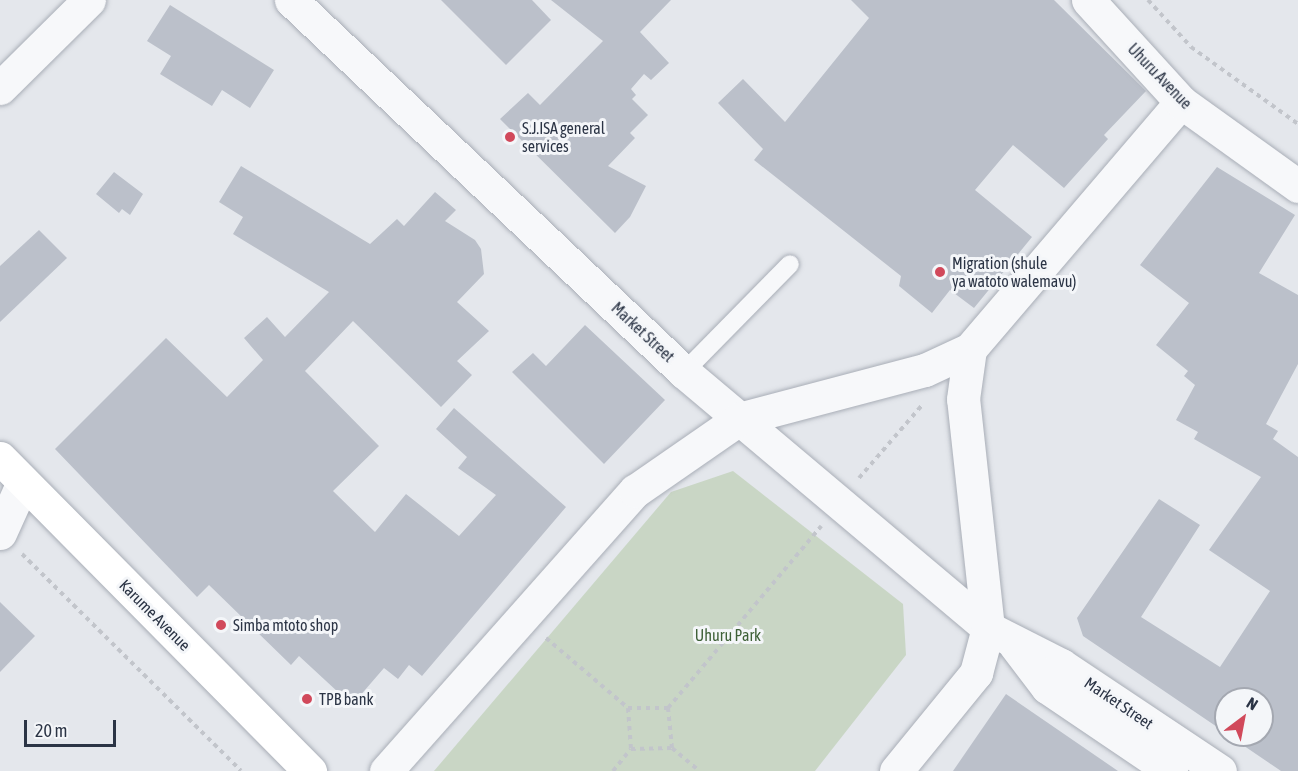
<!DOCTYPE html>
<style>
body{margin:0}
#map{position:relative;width:1298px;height:771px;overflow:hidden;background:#e4e7ec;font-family:"Asap Condensed",sans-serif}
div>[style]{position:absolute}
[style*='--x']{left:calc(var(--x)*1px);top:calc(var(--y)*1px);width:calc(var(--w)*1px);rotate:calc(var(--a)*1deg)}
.green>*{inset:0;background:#c9d6c5}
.building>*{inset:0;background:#bbc0ca}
.path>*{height:4px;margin-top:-2px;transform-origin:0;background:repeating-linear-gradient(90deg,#c2c5cb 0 4.5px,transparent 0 9px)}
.roads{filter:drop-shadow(0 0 2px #a9aeb7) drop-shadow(0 0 2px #a9aeb7)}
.service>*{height:18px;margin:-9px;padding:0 9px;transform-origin:9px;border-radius:9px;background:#f7f8fa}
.minor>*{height:33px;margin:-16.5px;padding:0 16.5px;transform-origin:16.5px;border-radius:16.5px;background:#f7f8fa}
.tertiary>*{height:33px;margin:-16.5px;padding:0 16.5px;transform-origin:16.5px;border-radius:16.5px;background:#f7f8fa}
.secondary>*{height:33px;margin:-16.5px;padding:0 16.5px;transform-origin:16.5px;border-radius:16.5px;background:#fff}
.dots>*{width:16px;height:16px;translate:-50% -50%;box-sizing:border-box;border:3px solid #f4f6f9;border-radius:50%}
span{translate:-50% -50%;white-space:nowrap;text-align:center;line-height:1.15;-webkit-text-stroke:6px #f4f6f9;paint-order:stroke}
.street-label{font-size:16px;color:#2b3445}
.poi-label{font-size:16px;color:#2b3445}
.left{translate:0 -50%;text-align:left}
.park-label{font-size:16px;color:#3f6138}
.north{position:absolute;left:1214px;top:687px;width:60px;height:60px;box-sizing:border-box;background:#f4f6f9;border:2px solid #a4a8b1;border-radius:50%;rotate:32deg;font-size:16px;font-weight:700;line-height:24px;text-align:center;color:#2b3445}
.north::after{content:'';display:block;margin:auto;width:21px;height:27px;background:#d1495b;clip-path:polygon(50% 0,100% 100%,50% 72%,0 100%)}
.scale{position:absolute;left:24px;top:720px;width:92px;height:27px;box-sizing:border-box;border:3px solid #2b3445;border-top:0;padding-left:8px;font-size:18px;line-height:21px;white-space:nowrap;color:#2b3445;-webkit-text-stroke:4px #f4f6f9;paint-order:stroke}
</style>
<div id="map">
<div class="green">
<i style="clip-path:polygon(733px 471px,903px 604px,906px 655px,815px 771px,434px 771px,671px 492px)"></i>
</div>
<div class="building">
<i style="clip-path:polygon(441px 0,532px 0,551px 20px,506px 65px)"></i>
<i style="clip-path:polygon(551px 0,671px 0,640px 32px,669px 63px,651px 80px,644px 74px,631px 89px,636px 95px,632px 99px,648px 115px,630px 133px,635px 138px,608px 166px,646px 186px,630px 217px,615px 233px,500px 119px,528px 93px,540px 105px,603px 41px)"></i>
<i style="clip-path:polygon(851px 0,1054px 0,1146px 91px,1104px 135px,1108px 139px,1064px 188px,1013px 145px,975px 190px,1032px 237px,974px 308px,950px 290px,932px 313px,899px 286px,901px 276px,754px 160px,763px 149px,718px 103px,743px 79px,785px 122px,869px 18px)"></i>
<i style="clip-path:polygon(170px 5px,274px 70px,250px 108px,222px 90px,212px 106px,160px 74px,171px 56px,147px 41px)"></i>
<i style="clip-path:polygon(241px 166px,370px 244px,397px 219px,404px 226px,435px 192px,456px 210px,445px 221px,475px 240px,481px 249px,484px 274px,457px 302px,489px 331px,457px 361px,472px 375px,441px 407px,353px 321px,305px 371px,379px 446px,333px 491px,375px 532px,406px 494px,459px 536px,496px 495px,458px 468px,467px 457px,436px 429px,454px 408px,566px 507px,422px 676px,409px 665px,398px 679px,384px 668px,352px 705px,299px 656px,291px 665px,209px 585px,197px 597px,55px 449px,166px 338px,227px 397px,263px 360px,244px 338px,267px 317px,285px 337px,329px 292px,233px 234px,243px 217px,219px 202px)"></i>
<i style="clip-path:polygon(1217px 167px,1295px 215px,1259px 273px,1298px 295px,1298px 364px,1266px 424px,1278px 431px,1273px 439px,1298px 457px,1298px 771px,1281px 771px,1228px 735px,1262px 735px,1262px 699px,1226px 699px,1226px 733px,1083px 636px,1077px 618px,1159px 499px,1200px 525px,1141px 617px,1220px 667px,1270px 591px,1209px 550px,1261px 477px,1194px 439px,1198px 432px,1176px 420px,1195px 385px,1184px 376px,1188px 371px,1156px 345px,1189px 303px,1140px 265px)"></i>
<i style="clip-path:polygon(114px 172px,143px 194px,130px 215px,122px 209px,119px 213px,96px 194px)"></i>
<i style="clip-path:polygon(39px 230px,67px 258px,0 322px,0 266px)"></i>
<i style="clip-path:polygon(585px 325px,665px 400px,604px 464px,512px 372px,533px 353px,546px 366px)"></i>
<i style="clip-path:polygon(0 602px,35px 636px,0 672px)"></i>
<i style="clip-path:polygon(1006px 694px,1118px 771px,953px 771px)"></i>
</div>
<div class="path">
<i style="--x:1148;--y:0;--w:64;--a:47.5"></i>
<i style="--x:1191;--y:47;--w:132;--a:35.7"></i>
<i style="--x:859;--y:478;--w:98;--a:-49.1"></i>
<i style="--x:22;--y:554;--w:308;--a:44.7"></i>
<i style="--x:546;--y:638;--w:108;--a:40.5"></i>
<i style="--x:668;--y:708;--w:40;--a:180"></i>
<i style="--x:628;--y:708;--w:41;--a:85.8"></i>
<i style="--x:631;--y:749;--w:41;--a:-1.4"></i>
<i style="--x:672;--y:748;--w:40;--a:-95.7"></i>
<i style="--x:668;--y:708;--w:238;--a:-49.9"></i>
<i style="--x:672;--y:748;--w:35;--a:40"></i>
<i style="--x:613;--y:771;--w:28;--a:-51"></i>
</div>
<div class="roads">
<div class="service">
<i style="--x:684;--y:372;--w:151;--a:-45.5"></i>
</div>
<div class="minor">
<i style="--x:291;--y:0;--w:541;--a:43.43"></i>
<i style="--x:684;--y:372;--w:397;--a:40.1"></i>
<i style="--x:988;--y:628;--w:82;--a:26.9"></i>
<i style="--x:1061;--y:665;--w:191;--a:33.7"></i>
<i style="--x:0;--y:88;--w:125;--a:-44.7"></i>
<i style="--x:0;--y:533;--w:56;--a:-65.7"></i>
<i style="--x:1015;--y:645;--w:53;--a:52.7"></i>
<i style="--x:1047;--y:687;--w:150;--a:34.1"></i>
<i style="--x:386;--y:771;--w:375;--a:-48.4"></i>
<i style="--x:635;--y:491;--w:126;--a:-34.7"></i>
<i style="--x:739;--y:419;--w:192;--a:-14.8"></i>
<i style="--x:925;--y:370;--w:50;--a:-25"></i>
<i style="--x:970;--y:349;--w:325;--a:-49.5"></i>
<i style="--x:896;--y:771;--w:127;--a:-50.8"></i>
<i style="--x:976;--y:673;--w:47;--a:-75.1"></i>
<i style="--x:988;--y:628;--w:230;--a:-96.2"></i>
<i style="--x:963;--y:399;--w:50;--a:-82"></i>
</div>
<div class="tertiary">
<i style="--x:1088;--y:0;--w:138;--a:47.6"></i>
<i style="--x:1181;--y:102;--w:144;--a:35.7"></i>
</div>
<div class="secondary">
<i style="--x:0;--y:458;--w:441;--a:45.3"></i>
</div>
</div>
<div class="dots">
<i style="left:510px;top:137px;background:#d1495b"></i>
<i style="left:940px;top:272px;background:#d1495b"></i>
<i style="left:221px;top:625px;background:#d1495b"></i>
<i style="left:307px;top:699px;background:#d1495b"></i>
</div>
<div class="street-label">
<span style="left:1160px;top:76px;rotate:46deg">Uhuru Avenue</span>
<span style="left:643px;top:332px;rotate:43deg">Market Street</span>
<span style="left:155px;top:615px;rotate:45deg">Karume Avenue</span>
<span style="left:1119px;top:703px;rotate:34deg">Market Street</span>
</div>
<div class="poi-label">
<span class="left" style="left:522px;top:137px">S.J.ISA general<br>services</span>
<span class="left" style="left:952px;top:272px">Migration (shule<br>ya watoto walemavu)</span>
<span class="left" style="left:233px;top:625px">Simba mtoto shop</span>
<span class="left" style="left:319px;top:699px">TPB bank</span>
</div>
<div class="park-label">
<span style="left:728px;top:635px">Uhuru Park</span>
</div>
<div class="north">N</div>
<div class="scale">20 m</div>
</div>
